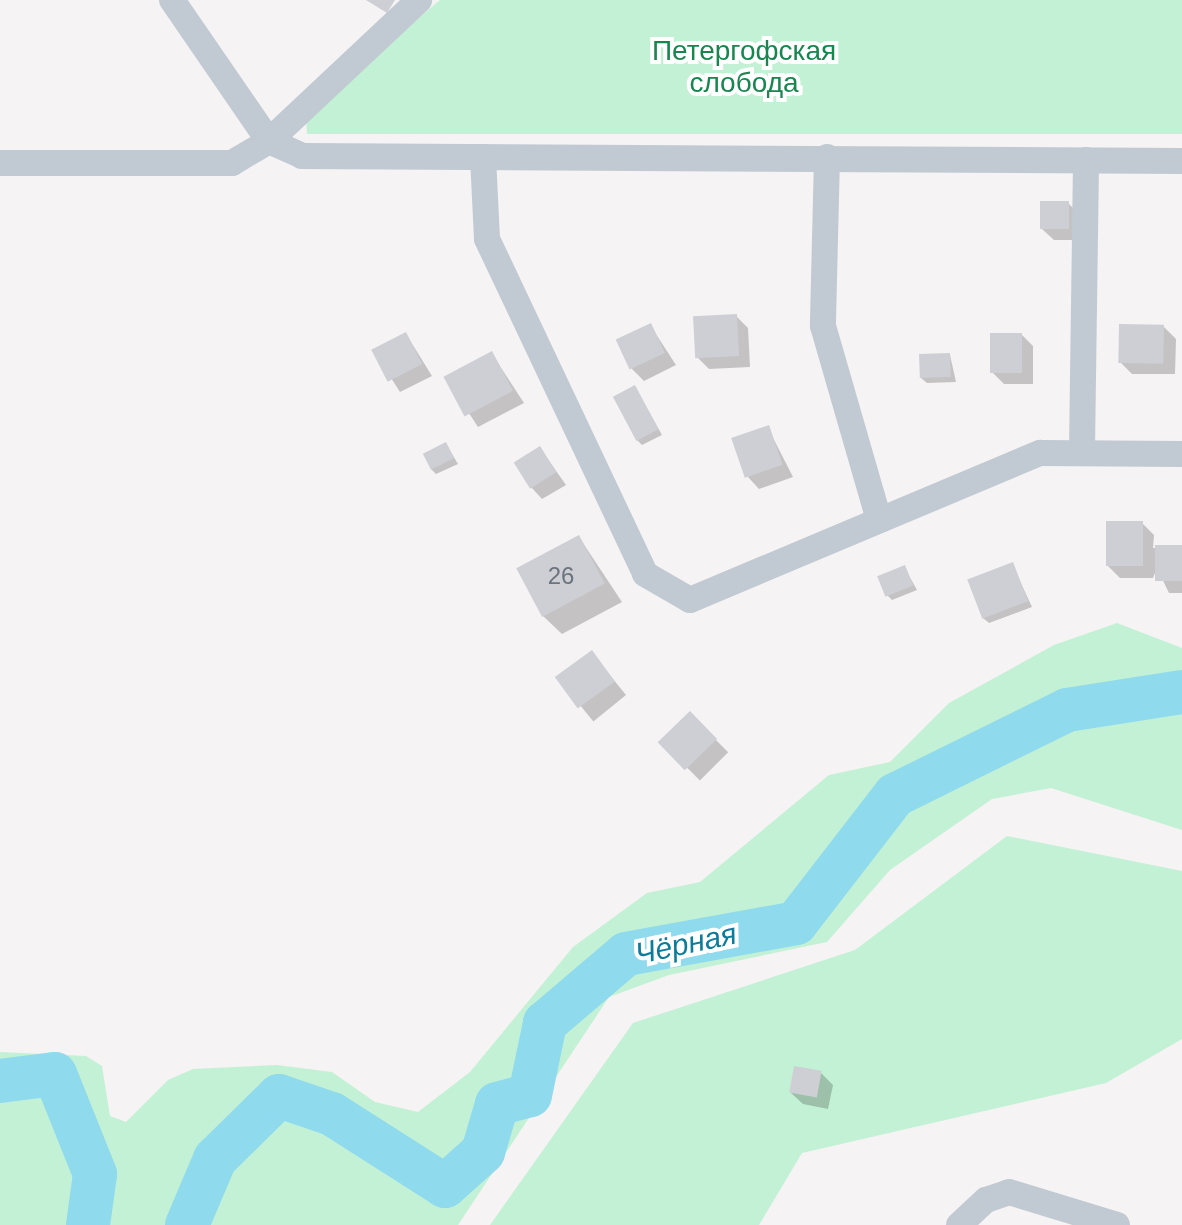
<!DOCTYPE html>
<meta charset="utf-8">
<style>
body{margin:0}
#map{position:relative;width:1182px;height:1225px;overflow:hidden;background:#f5f3f3;font-family:Arial,sans-serif}
div>[style]{position:absolute}
[style*='--x']{left:calc(var(--x)*1px);top:calc(var(--y)*1px);width:calc(var(--w)*1px);rotate:calc(var(--a)*1deg)}
.green>*{inset:0;background:#c3f1d5}
.shadow>*{inset:0;background:#0003;transform-origin:0 0}
.river>*{height:44px;margin:-22px;padding:0 22px;transform-origin:22px;border-radius:22px;background:#90daee}
.building>*{inset:0;background:#cdcfd5;transform-origin:0 0}
.minor>*{height:26px;margin:-13px;padding:0 13px;transform-origin:13px;border-radius:13px;background:#c1cad2}
span{translate:-50% -50%;white-space:nowrap;text-align:center;line-height:1.15;-webkit-text-stroke:8px #fff;paint-order:stroke}
.number-label{font-size:24px;color:#6b747e}
.number-label span{-webkit-text-stroke-width:0}
.park-label{font-size:28px;color:#17864f}
.water-label{font-size:30px;color:#0c7c9b;font-style:italic}
</style>
<div id="map">
<div class="green">
<i style="clip-path:polygon(440px 0,1182px 0,1182px 134px,307px 134px,306px 113px)"></i>
<i style="clip-path:polygon(1117px 623px,1182px 648px,1182px 830px,1051px 788px,992px 799px,890px 870px,827px 942px,669px 975px,609px 997px,458px 1225px,0 1225px,0 1052px,86px 1056px,102px 1066px,110px 1116px,126px 1122px,168px 1080px,193px 1069px,277px 1065px,332px 1072px,375px 1102px,418px 1112px,470px 1072px,573px 947px,647px 893px,700px 882px,829px 775px,890px 762px,949px 703px,1054px 645px)"></i>
<i style="clip-path:polygon(1007px 836px,1182px 871px,1182px 1039px,1106px 1083px,802px 1153px,759px 1225px,490px 1225px,633px 1023px,855px 950px)"></i>
</div>
<div class="shadow">
<i style="clip-path:polygon(1068px 203px,1080px 215px,1081px 240px,1054px 240px,1042px 229px)"></i>
<i style="clip-path:polygon(736px 316px,748px 328px,750px 367px,709px 369px,697px 357px)"></i>
<i style="clip-path:polygon(650px 325px,676px 365px,644px 381px,632px 369px)"></i>
<i style="clip-path:polygon(1164px 327px,1176px 339px,1175px 374px,1132px 374px,1120px 362px)"></i>
<i style="clip-path:polygon(406px 334px,432px 376px,400px 392px,373px 350px)"></i>
<i style="clip-path:polygon(1021px 334px,1033px 346px,1033px 384px,1004px 384px,992px 372px)"></i>
<i style="clip-path:polygon(492px 354px,524px 403px,478px 427px,446px 378px)"></i>
<i style="clip-path:polygon(950px 355px,956px 382px,927px 383px,921px 378px)"></i>
<i style="clip-path:polygon(635px 387px,662px 435px,642px 445px,637px 440px)"></i>
<i style="clip-path:polygon(768px 428px,793px 477px,759px 489px,748px 477px)"></i>
<i style="clip-path:polygon(446px 444px,458px 464px,436px 474px,431px 469px)"></i>
<i style="clip-path:polygon(540px 448px,566px 485px,542px 499px,531px 487px)"></i>
<i style="clip-path:polygon(1142px 523px,1154px 535px,1153px 548px,1182px 547px,1182px 593px,1169px 593px,1157px 568px,1153px 578px,1120px 578px,1108px 566px)"></i>
<i style="clip-path:polygon(579px 537px,622px 602px,562px 634px,543px 616px)"></i>
<i style="clip-path:polygon(1012px 564px,1032px 607px,989px 623px,983px 618px)"></i>
<i style="clip-path:polygon(904px 567px,917px 590px,892px 600px,887px 595px)"></i>
<i style="left:592px;top:653px;width:54px;height:42px;rotate:51deg"></i>
<i style="left:690px;top:714px;width:54px;height:40px;rotate:45deg"></i>
<i style="clip-path:polygon(821px 1073px,833px 1085px,828px 1109px,803px 1104px,791px 1093px)"></i>
</div>
<div class="river">
<i style="--x:0;--y:1081;--w:55;--a:-7.3"></i>
<i style="--x:55;--y:1074;--w:108;--a:68.2"></i>
<i style="--x:95;--y:1174;--w:51;--a:97.8"></i>
<i style="--x:187;--y:1225;--w:72;--a:-67"></i>
<i style="--x:215;--y:1159;--w:90;--a:-44.5"></i>
<i style="--x:279;--y:1096;--w:56;--a:18.8"></i>
<i style="--x:332;--y:1114;--w:134;--a:32.5"></i>
<i style="--x:445;--y:1186;--w:51;--a:-41.8"></i>
<i style="--x:483;--y:1152;--w:50;--a:-73.7"></i>
<i style="--x:497;--y:1104;--w:34;--a:-15"></i>
<i style="--x:530;--y:1095;--w:74;--a:-78.2"></i>
<i style="--x:545;--y:1023;--w:106;--a:-40.4"></i>
<i style="--x:626;--y:954;--w:173;--a:-10.3"></i>
<i style="--x:796;--y:923;--w:162;--a:-52.3"></i>
<i style="--x:895;--y:795;--w:192;--a:-26.3"></i>
<i style="--x:1067;--y:710;--w:116;--a:-8.9"></i>
</div>
<div class="building">
<i style="clip-path:polygon(366px 0,395px 0,387px 13px)"></i>
<i style="left:1040px;top:201px;width:29px;height:28px"></i>
<i style="left:737px;top:314px;width:42px;height:44px;rotate:87deg"></i>
<i style="left:651px;top:323px;width:33px;height:39px;rotate:65deg"></i>
<i style="left:1119px;top:324px;width:45px;height:39px;rotate:1deg"></i>
<i style="left:406px;top:332px;width:36px;height:39px;rotate:63deg"></i>
<i style="left:990px;top:333px;width:32px;height:40px"></i>
<i style="left:492px;top:351px;width:45px;height:55px;rotate:62deg"></i>
<i style="left:950px;top:353px;width:24px;height:31px;rotate:88deg"></i>
<i style="left:635px;top:385px;width:50px;height:25px;rotate:62deg"></i>
<i style="left:769px;top:425px;width:42px;height:40px;rotate:71deg"></i>
<i style="left:446px;top:442px;width:18px;height:26px;rotate:63deg"></i>
<i style="left:540px;top:446px;width:31px;height:31px;rotate:58deg"></i>
<i style="left:1106px;top:521px;width:37px;height:45px"></i>
<i style="left:579px;top:535px;width:55px;height:71px;rotate:62deg"></i>
<i style="left:1182px;top:545px;width:36px;height:27px;rotate:90deg"></i>
<i style="left:1013px;top:562px;width:42px;height:49px;rotate:69deg"></i>
<i style="left:905px;top:565px;width:22px;height:30px;rotate:68deg"></i>
<i style="left:592px;top:650px;width:39px;height:46px;rotate:54deg"></i>
<i style="left:690px;top:711px;width:39px;height:45px;rotate:46deg"></i>
<i style="left:794px;top:1066px;width:28px;height:27px;rotate:10deg"></i>
</div>
<div class="minor">
<i style="--x:172;--y:0;--w:171;--a:55.5"></i>
<i style="--x:269;--y:141;--w:206;--a:-43.2"></i>
<i style="--x:483;--y:157;--w:82;--a:87.2"></i>
<i style="--x:487;--y:239;--w:370;--a:64.7"></i>
<i style="--x:645;--y:574;--w:52;--a:30"></i>
<i style="--x:690;--y:600;--w:380;--a:-22.8"></i>
<i style="--x:1040;--y:453;--w:142;--a:0.4"></i>
<i style="--x:827;--y:157;--w:169;--a:91.4"></i>
<i style="--x:823;--y:326;--w:202;--a:73.9"></i>
<i style="--x:0;--y:163;--w:232;--a:0"></i>
<i style="--x:232;--y:163;--w:43;--a:-30.7"></i>
<i style="--x:269;--y:141;--w:36;--a:24"></i>
<i style="--x:302;--y:156;--w:880;--a:0.33"></i>
<i style="--x:1082;--y:449;--w:289;--a:-89.2"></i>
<i style="--x:959;--y:1225;--w:37;--a:-43"></i>
<i style="--x:986;--y:1200;--w:24;--a:-19"></i>
<i style="--x:1009;--y:1192;--w:113;--a:17"></i>
</div>
<div class="number-label">
<span style="left:561px;top:576px">26</span>
</div>
<div class="park-label">
<span style="left:744px;top:67px">Петергофская<br>слобода</span>
</div>
<div class="water-label">
<span style="left:686px;top:944px;rotate:-12deg">Чёрная</span>
</div>
</div>
